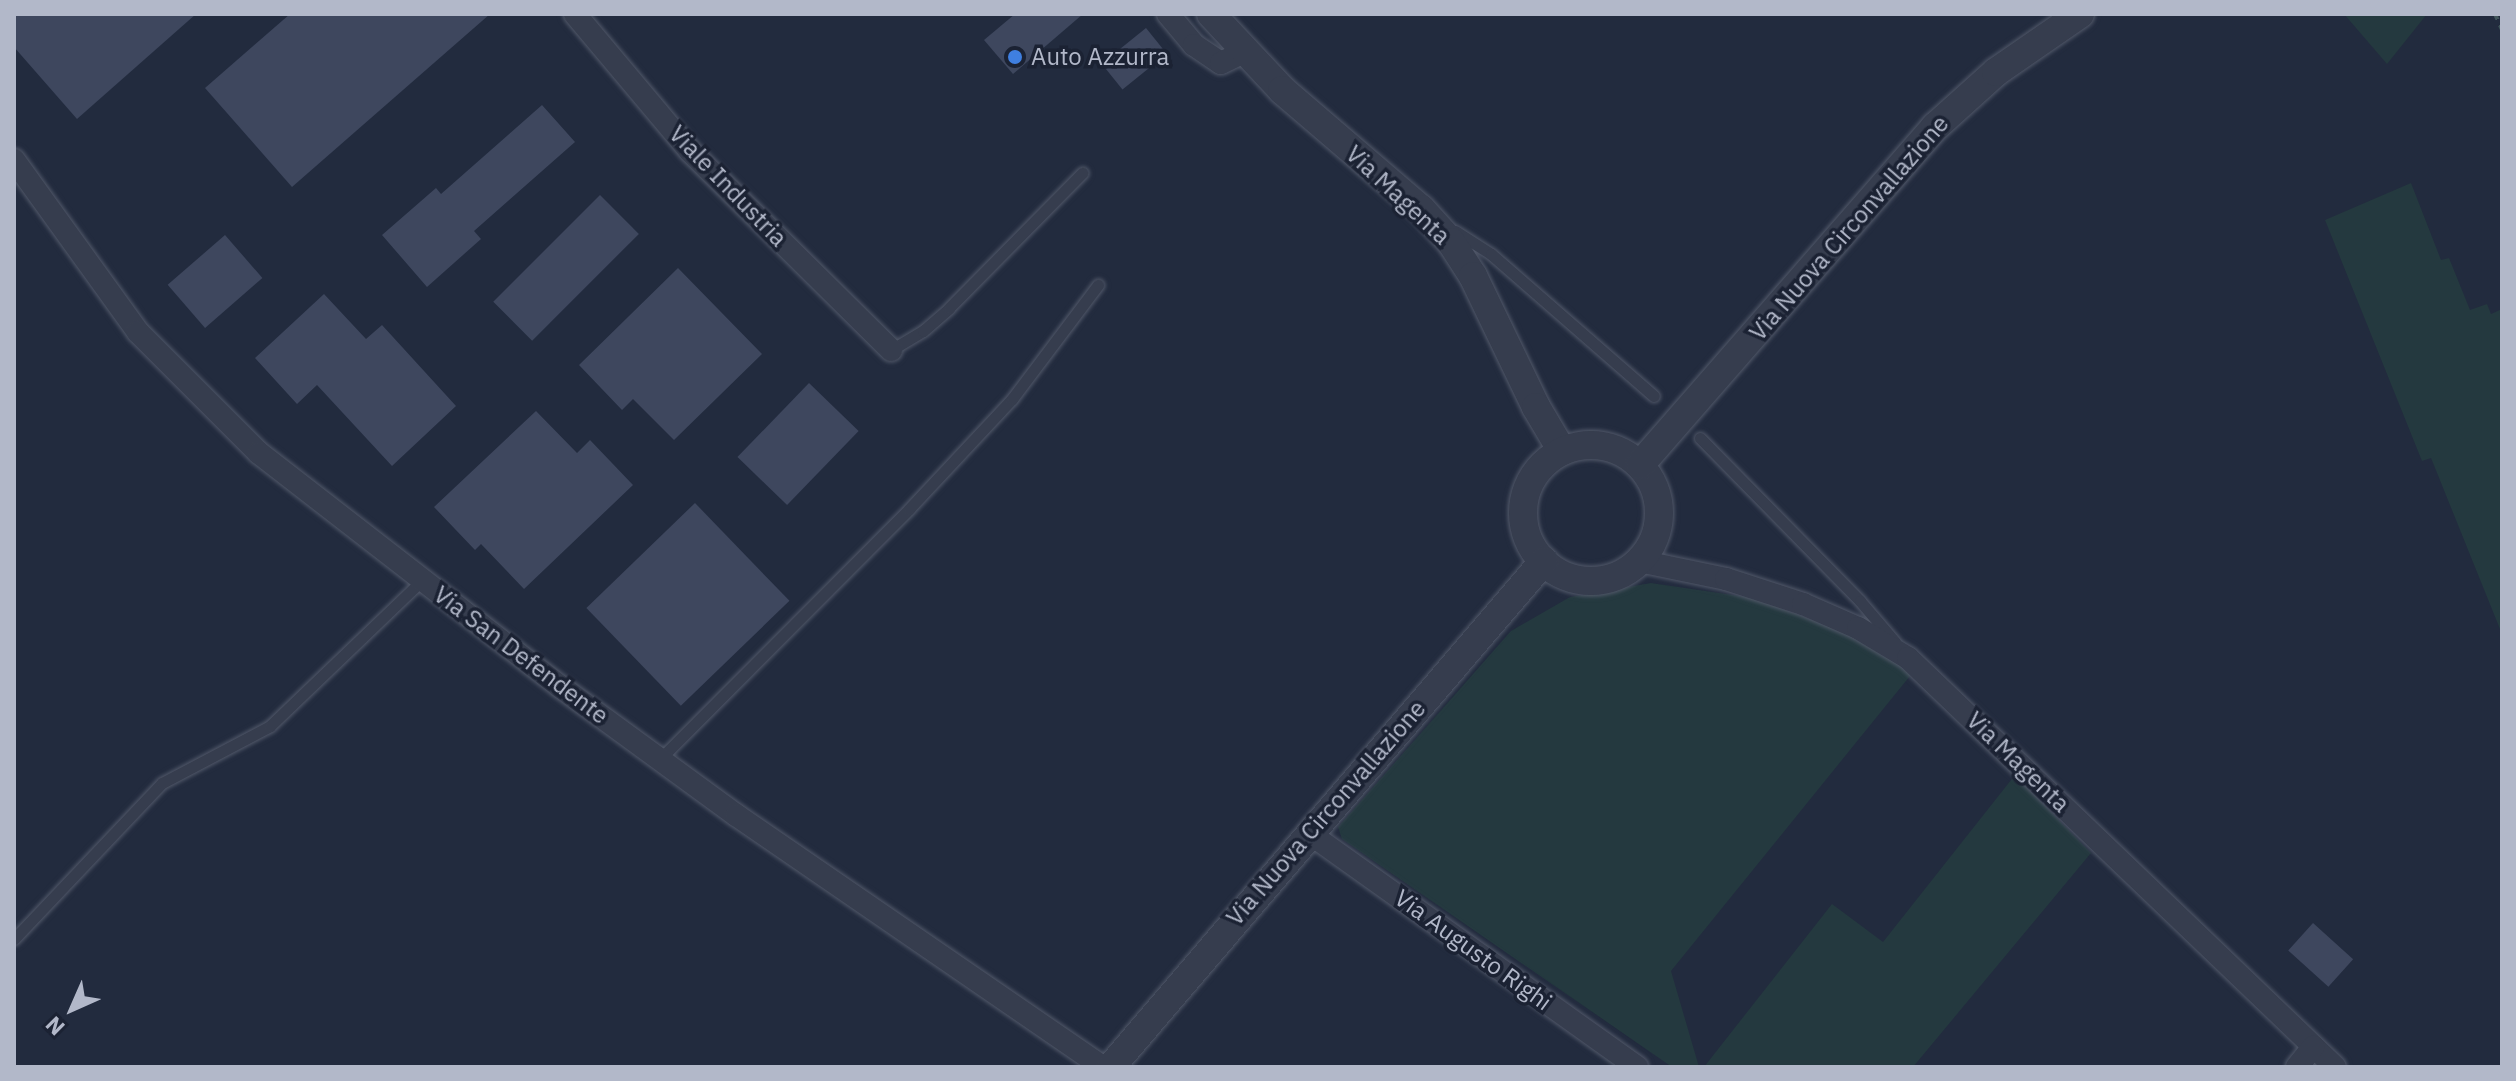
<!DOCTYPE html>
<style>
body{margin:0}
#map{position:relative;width:2516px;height:1081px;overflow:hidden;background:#222b3e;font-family:"IBM Plex Sans",sans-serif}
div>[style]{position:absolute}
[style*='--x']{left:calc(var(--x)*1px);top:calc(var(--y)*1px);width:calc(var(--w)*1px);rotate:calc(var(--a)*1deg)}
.green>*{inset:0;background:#24393f}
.building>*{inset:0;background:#3e475e;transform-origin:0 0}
.path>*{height:4px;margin-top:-2px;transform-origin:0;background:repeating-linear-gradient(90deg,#42565c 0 6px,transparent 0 12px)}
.roads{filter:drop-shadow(0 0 2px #515869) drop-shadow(0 0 2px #515869)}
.service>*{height:11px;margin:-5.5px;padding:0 5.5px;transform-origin:5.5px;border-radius:5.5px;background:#363d4e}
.minor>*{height:22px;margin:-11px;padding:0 11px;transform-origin:11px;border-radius:11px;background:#363d4e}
.tertiary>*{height:28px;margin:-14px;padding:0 14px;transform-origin:14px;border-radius:14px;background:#363d4e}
.tertiary>.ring{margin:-14px;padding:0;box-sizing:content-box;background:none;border:28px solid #363d4e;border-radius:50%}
.dots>*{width:22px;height:22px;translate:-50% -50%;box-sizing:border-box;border:4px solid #1b2233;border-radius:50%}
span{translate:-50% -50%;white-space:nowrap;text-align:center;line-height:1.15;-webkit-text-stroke:7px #1b2233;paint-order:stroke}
.poi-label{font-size:24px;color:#b2b8c9}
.left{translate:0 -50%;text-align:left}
.street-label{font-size:24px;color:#b2b8c9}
.frame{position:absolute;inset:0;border:16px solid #b2b8c9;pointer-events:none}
.north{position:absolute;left:32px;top:969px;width:80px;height:80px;-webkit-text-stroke:6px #1b2233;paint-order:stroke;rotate:225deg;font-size:22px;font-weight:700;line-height:32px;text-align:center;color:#b2b8c9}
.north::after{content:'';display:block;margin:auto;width:28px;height:36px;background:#b2b8c9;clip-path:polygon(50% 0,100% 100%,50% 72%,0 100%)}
</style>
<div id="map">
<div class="green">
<i style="clip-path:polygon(2344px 14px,2427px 14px,2387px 64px)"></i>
<i style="clip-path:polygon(2411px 183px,2441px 260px,2449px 258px,2470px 310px,2487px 304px,2491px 314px,2502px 309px,2502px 634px,2431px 458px,2422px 461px,2325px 220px)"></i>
<i style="clip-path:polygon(1651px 583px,1753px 598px,1866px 640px,1914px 671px,1671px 971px,1699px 1067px,1672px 1067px,1342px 839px,1338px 827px,1511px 631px,1570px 597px)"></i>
<i style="clip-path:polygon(2015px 775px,2091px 853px,1913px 1067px,1704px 1067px,1832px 904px,1883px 942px)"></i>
</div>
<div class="building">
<i style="clip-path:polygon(14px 14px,196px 14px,77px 119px,14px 47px)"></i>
<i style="clip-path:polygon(290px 14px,490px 14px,292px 187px,205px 88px)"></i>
<i style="clip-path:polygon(1015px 14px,1083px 14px,1013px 74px,984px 40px)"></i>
<i style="left:1146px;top:28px;width:33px;height:57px;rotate:51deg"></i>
<i style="clip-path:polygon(542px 105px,575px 142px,474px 231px,481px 239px,427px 287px,382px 235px,436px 188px,441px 194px)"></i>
<i style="left:600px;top:195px;width:55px;height:151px;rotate:45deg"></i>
<i style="left:225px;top:235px;width:57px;height:76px;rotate:49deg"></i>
<i style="clip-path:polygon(678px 268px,762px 354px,674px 440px,633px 399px,622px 410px,579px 365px)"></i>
<i style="clip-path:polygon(324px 294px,366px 339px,382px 325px,456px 406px,392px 466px,317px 385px,297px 404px,255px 358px)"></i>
<i style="left:809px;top:383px;width:69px;height:103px;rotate:44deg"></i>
<i style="clip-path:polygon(536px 411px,577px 453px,590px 440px,633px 485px,524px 589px,481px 544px,475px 550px,434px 507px)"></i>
<i style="left:695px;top:503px;width:136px;height:151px;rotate:46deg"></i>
<i style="left:2313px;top:923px;width:54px;height:37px;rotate:42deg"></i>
</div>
<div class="path">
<i style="--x:2495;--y:14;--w:17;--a:66"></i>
</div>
<div class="roads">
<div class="service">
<i style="--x:1455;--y:231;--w:43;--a:32.6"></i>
<i style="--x:1491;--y:254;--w:216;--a:41.1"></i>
<i style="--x:891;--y:350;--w:37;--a:-31"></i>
<i style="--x:923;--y:331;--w:35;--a:-41"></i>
<i style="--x:949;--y:308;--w:190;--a:-45.4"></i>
<i style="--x:1700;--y:438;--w:228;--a:45.5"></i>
<i style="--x:1860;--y:601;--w:54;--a:49.5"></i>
<i style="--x:660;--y:759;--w:353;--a:-45.1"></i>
<i style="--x:909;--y:509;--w:151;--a:-46.9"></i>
<i style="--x:1012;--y:399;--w:143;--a:-53"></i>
<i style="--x:14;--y:939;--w:215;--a:-46.5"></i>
<i style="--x:162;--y:783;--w:122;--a:-27.8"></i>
<i style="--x:270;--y:726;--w:211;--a:-43.8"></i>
</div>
<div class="minor">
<i style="--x:575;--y:14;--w:179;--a:50"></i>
<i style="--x:690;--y:151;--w:283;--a:44.7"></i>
<i style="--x:1168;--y:14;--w:40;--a:50"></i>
<i style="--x:1194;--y:45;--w:32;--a:34"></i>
<i style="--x:1221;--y:63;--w:25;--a:-26"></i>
<i style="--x:14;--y:160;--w:212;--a:54.2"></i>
<i style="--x:138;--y:332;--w:171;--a:45"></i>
<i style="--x:259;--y:453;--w:382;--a:37.8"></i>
<i style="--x:561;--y:687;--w:217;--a:36.2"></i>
<i style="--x:736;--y:815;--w:445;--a:34.5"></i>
<i style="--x:1639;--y:561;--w:89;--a:11.7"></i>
<i style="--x:1726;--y:579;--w:81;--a:18"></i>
<i style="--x:1803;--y:604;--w:60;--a:23.6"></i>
<i style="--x:1858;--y:628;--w:58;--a:31"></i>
<i style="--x:1908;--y:658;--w:591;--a:43.77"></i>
<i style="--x:1309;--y:833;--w:403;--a:35.5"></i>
<i style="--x:2297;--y:1067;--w:26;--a:-51"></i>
</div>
<div class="tertiary">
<i style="--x:1211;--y:14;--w:104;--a:46.9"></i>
<i style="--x:1282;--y:90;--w:183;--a:40.6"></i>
<i style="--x:1421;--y:209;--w:45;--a:47.7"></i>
<i style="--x:1451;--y:242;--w:40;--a:57.1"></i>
<i style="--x:1473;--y:276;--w:145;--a:64.3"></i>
<i style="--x:1536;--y:407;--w:51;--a:59.4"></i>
<i class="ring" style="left:1523px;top:445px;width:108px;height:108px"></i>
<i style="--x:1640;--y:465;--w:449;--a:-48.9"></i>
<i style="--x:1935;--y:127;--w:82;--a:-42"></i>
<i style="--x:1996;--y:72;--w:102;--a:-34.6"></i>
<i style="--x:1111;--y:1067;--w:666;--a:-49.45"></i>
</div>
</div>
<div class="dots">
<i style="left:1015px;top:57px;background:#3f7fe0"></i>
</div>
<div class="poi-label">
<span class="left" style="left:1031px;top:57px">Auto Azzurra</span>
</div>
<div class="street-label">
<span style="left:728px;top:186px;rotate:46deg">Viale Industria</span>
<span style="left:1398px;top:195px;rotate:43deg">Via Magenta</span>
<span style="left:1849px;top:228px;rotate:-49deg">Via Nuova Circonvallazione</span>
<span style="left:521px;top:655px;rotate:37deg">Via San Defendente</span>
<span style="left:2018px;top:762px;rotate:44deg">Via Magenta</span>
<span style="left:1326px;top:813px;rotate:-49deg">Via Nuova Circonvallazione</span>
<span style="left:1473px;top:950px;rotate:36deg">Via Augusto Righi</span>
</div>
<div class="frame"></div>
<div class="north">N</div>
</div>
